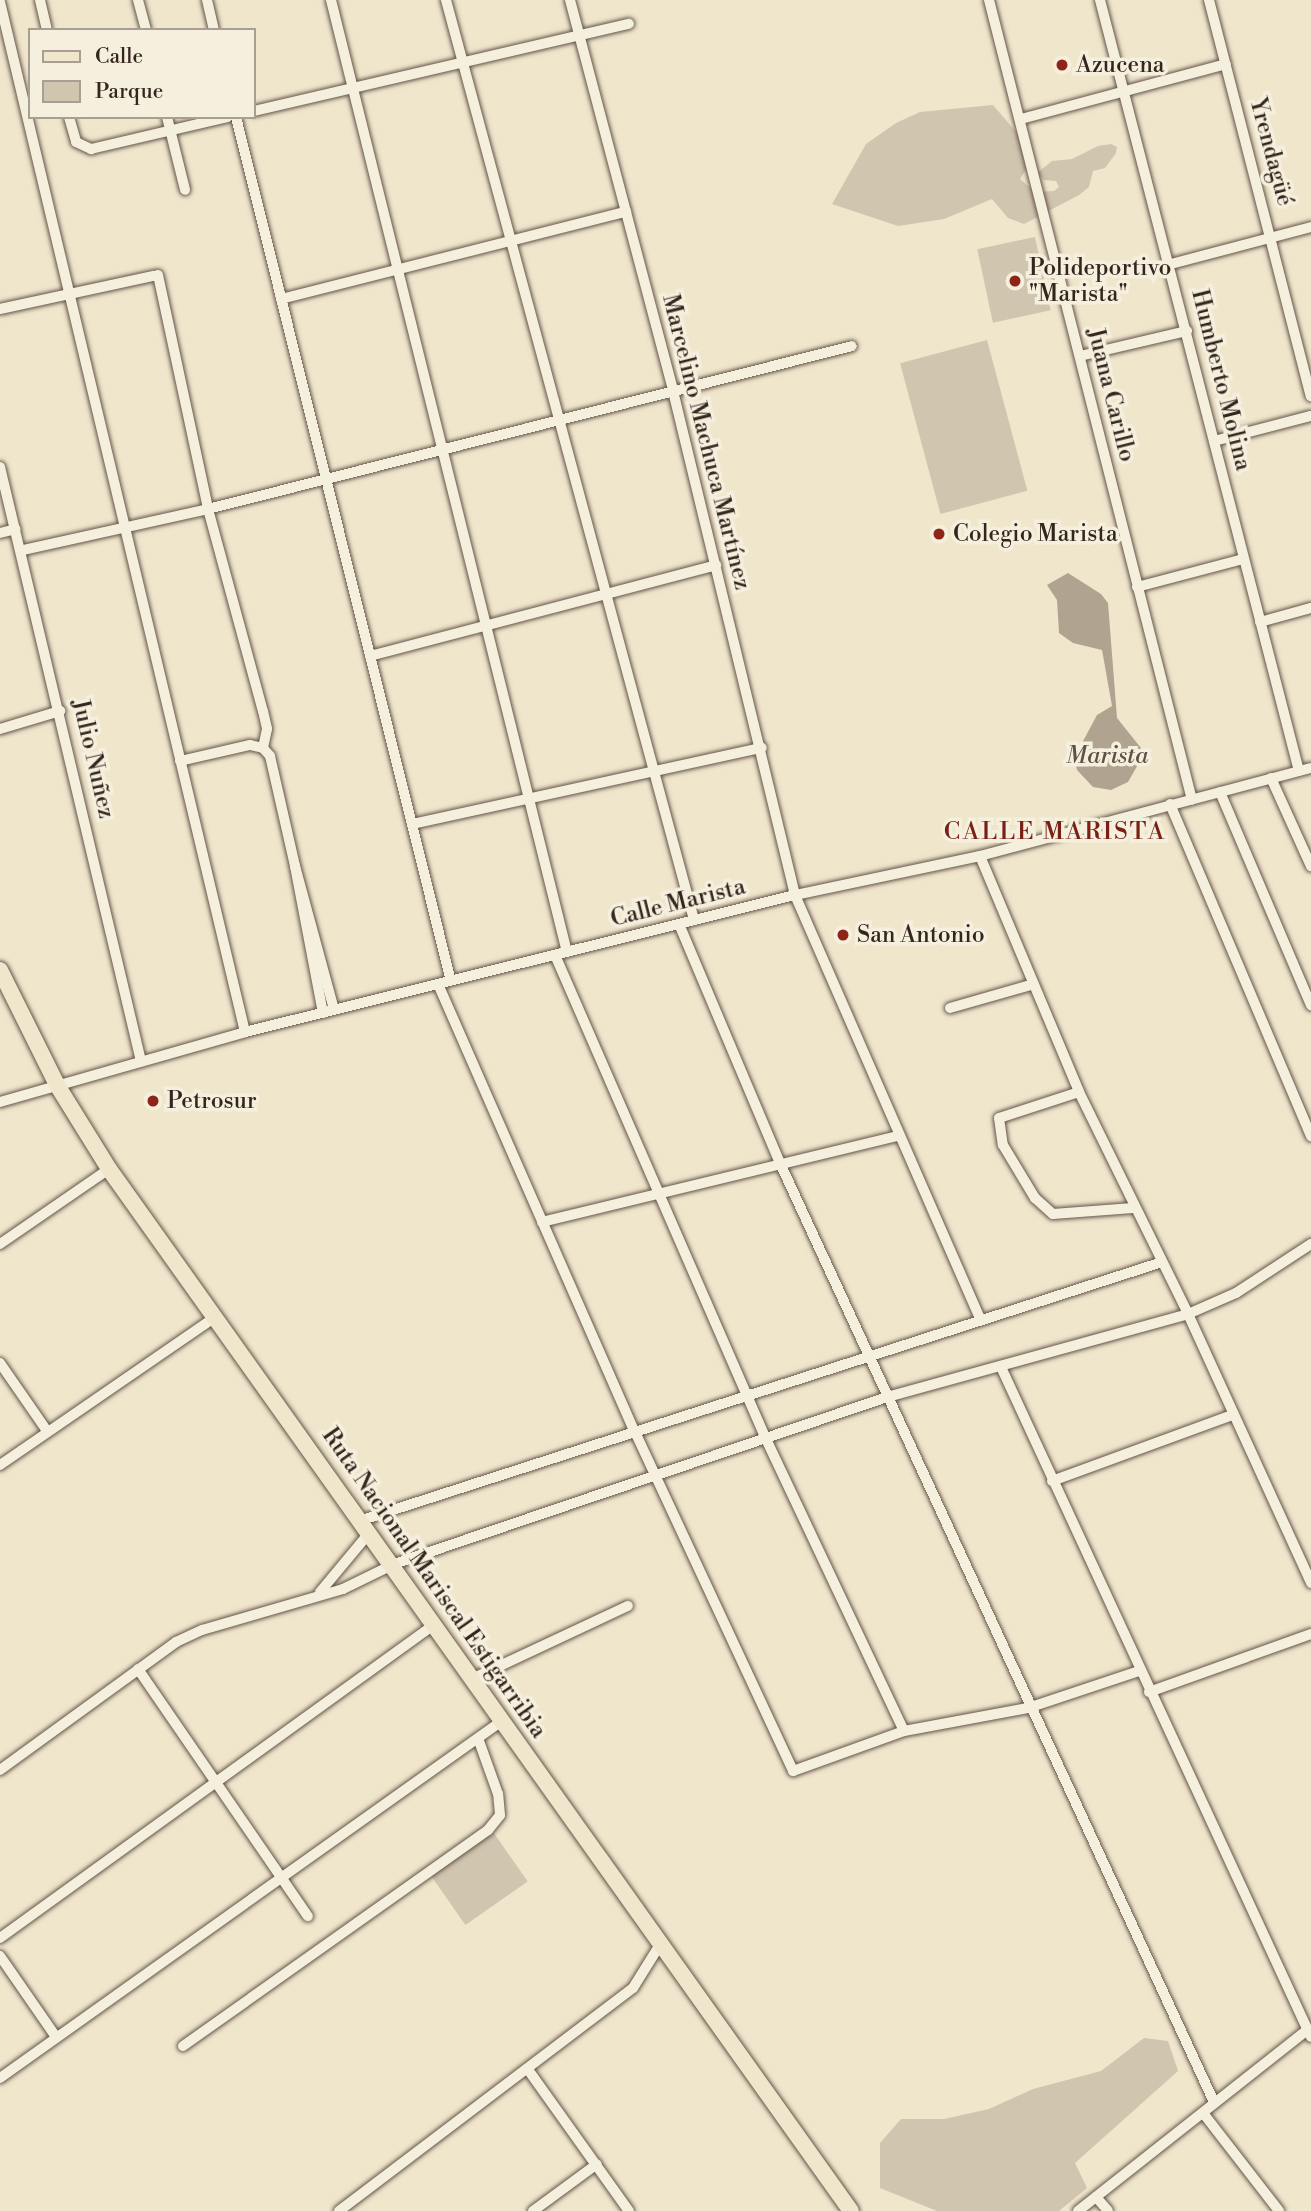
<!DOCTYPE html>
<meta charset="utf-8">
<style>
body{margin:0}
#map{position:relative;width:1311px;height:2211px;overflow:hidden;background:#f0e6cc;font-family:"Libre Bodoni",serif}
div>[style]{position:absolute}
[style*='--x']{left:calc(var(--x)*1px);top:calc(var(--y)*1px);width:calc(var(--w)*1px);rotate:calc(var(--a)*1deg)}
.green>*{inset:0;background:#d0c5ae;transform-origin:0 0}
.water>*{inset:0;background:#b0a490}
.roads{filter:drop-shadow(0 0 2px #635549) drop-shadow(0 0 2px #635549)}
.minor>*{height:10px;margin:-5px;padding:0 5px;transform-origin:5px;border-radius:5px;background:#f5efde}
.primary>*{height:16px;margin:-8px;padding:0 8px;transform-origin:8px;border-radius:8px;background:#f0e6cc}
.dots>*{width:19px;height:19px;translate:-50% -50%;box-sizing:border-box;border:4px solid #f5efde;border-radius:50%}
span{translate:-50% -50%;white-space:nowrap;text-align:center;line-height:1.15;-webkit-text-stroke:7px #f5efde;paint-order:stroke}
.poi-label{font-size:23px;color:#34251d}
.left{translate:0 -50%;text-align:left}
.street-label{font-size:23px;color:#34251d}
.water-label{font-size:24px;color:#5f5145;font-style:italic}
.neighbourhood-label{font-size:24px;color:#7a1f14;letter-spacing:2px}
.legend{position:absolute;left:28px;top:28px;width:228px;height:91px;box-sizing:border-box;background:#f5efde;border:2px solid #a89e91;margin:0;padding:9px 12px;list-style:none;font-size:21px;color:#34251d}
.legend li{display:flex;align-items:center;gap:14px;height:35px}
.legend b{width:35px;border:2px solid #a89e91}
</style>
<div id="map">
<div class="green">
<i style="clip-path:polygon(993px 105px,1023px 140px,1027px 168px,1020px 179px,1035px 192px,1054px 191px,1059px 187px,1056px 181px,1044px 180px,1037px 173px,1052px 161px,1072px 159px,1098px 146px,1111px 144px,1117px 147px,1116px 153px,1105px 168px,1093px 171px,1089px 187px,1079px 195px,1024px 224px,1008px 218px,992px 199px,944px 219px,898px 226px,832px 204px,866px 144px,896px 123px,920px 112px)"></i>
<i style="left:1035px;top:237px;width:75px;height:59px;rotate:78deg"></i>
<i style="left:987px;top:340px;width:156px;height:90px;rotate:75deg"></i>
<i style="left:491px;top:1829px;width:64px;height:76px;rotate:55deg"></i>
<i style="clip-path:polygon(1144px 2038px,1168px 2041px,1178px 2071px,1075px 2163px,1087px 2188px,1059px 2211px,937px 2211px,880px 2188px,880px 2143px,901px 2119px,944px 2119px,989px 2109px,1033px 2089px,1101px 2071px)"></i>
</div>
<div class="water">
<i style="clip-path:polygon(1068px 573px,1101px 594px,1108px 603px,1117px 718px,1141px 748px,1140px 761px,1128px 782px,1111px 790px,1093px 787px,1077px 770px,1074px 758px,1097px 715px,1112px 706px,1102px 650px,1073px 643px,1059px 633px,1057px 600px,1047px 585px)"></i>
</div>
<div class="roads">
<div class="minor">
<i style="--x:40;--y:0;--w:31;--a:77"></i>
<i style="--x:138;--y:0;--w:31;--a:75"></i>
<i style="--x:207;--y:0;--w:31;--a:77"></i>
<i style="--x:331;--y:0;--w:981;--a:76.08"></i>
<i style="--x:446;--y:0;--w:953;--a:74.91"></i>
<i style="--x:570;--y:0;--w:404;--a:75.2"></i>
<i style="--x:673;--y:391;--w:519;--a:76.39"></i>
<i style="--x:795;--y:895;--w:464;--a:66.4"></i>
<i style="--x:989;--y:0;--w:825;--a:75.76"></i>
<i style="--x:1100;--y:0;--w:796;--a:75.53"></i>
<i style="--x:1209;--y:0;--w:409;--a:75.6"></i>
<i style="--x:0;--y:2;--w:1059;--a:76.62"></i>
<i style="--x:254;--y:111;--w:385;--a:-13.1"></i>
<i style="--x:69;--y:117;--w:26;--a:74"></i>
<i style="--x:76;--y:142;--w:17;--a:25"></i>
<i style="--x:91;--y:149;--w:140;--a:-13.2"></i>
<i style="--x:167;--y:117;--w:75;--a:76.1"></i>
<i style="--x:236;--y:117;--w:890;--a:76.03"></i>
<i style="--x:1021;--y:119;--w:212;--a:-15"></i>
<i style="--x:1171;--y:264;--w:145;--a:-14.8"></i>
<i style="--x:158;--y:275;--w:239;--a:77.9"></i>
<i style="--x:208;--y:509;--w:209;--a:74.8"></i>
<i style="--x:263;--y:711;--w:18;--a:77"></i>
<i style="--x:267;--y:729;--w:19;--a:102"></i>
<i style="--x:281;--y:299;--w:356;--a:-14.2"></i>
<i style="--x:0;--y:309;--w:157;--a:-12.2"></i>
<i style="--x:1080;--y:356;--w:110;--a:-13.2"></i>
<i style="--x:1214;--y:441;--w:100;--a:-14.5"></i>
<i style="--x:0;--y:467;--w:611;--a:76.65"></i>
<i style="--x:0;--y:533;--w:16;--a:-14"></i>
<i style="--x:23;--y:550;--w:189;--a:-12.5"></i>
<i style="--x:208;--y:509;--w:664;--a:-14.2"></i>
<i style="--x:1137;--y:587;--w:110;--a:-14.8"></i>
<i style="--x:1260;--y:622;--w:53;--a:-15.4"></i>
<i style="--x:370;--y:656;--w:358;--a:-14.7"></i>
<i style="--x:0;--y:729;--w:63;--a:-16.7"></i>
<i style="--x:180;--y:761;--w:72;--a:-12.9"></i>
<i style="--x:250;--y:745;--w:13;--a:13"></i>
<i style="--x:263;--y:748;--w:11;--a:49"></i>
<i style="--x:270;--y:756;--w:113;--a:77.2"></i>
<i style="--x:1271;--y:778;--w:97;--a:65.6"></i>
<i style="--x:1220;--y:792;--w:232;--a:66.9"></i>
<i style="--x:1170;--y:804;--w:361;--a:67"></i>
<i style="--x:412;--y:824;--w:358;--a:-12.3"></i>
<i style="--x:980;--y:856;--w:256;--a:67.2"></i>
<i style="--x:1079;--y:1092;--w:247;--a:63.8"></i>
<i style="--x:1188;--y:1314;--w:296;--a:65.4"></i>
<i style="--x:679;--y:924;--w:257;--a:67.1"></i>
<i style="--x:779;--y:1161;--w:1037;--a:65.19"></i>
<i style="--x:555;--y:955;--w:528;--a:66.45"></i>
<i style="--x:766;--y:1439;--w:323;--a:64.7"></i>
<i style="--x:438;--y:984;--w:492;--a:66.3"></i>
<i style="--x:636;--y:1434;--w:372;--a:65"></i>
<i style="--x:793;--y:1771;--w:118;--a:-19.8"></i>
<i style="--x:904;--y:1731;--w:126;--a:-10.5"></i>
<i style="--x:1028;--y:1708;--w:117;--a:-18.4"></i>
<i style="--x:950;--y:1008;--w:87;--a:-15.9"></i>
<i style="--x:323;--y:1013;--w:150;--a:-100.8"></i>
<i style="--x:295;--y:866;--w:149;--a:74.8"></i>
<i style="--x:1079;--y:1092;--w:84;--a:162"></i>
<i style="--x:999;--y:1118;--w:27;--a:82"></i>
<i style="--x:1003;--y:1145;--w:62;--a:58.9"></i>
<i style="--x:1035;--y:1198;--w:24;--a:42"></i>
<i style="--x:1053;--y:1214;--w:80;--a:-4.3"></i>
<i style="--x:0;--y:1102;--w:255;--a:-15.9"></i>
<i style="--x:245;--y:1032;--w:567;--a:-13.99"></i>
<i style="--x:795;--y:895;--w:189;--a:-11.9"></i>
<i style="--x:980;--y:856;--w:342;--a:-14.9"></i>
<i style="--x:542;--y:1222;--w:366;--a:-13.6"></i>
<i style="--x:0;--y:1244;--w:132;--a:-34.5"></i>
<i style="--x:0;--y:1363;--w:83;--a:55.3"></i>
<i style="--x:1001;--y:1367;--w:738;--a:65.17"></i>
<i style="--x:0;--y:1465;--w:261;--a:-34.5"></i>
<i style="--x:1052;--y:1481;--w:192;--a:-20.1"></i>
<i style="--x:362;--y:1520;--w:837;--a:-17.87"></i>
<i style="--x:320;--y:1592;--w:78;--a:-50.2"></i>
<i style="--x:138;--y:1669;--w:300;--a:55.5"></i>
<i style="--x:474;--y:1678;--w:170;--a:-25.1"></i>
<i style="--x:1149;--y:1692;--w:172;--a:-19.7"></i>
<i style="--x:0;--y:1770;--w:218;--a:-36"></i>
<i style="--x:176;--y:1642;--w:29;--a:-25"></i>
<i style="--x:202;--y:1630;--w:147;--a:-16.2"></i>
<i style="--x:343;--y:1589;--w:57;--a:-26.1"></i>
<i style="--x:394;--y:1564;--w:521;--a:-18.71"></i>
<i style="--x:887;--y:1397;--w:312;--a:-15.4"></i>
<i style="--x:1188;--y:1314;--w:52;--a:-23.6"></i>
<i style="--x:1236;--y:1293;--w:90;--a:-33.2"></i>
<i style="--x:0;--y:1938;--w:536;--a:-35.82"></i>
<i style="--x:0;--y:1956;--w:98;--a:55.3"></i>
<i style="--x:183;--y:2046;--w:374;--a:-35.3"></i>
<i style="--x:488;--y:1830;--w:19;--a:-51"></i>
<i style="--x:500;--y:1815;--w:21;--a:-95"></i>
<i style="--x:498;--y:1794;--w:59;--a:-109.7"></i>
<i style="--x:529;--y:2071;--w:172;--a:54.5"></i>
<i style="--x:0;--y:2078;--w:617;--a:-35.44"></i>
<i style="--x:1203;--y:2113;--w:124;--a:52.2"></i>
<i style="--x:1096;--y:2197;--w:18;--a:49"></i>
<i style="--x:339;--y:2211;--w:369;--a:-37.2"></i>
<i style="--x:633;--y:1988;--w:53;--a:-58.1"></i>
<i style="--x:533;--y:2211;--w:79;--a:-36.3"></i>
<i style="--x:1078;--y:2211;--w:290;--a:-38.3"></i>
</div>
<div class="primary">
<i style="--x:0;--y:970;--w:128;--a:63.6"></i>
<i style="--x:57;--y:1085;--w:99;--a:58.2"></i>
<i style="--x:109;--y:1169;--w:1279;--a:54.55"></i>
</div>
</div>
<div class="dots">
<i style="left:1062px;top:65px;background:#8f2418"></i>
<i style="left:1015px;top:281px;background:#8f2418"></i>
<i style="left:939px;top:534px;background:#8f2418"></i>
<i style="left:843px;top:935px;background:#8f2418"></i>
<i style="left:153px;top:1101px;background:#8f2418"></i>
</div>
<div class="poi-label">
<span class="left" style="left:1076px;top:65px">Azucena</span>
<span class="left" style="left:1029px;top:281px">Polideportivo<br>"Marista"</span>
<span class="left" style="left:953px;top:534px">Colegio Marista</span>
<span class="left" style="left:857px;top:935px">San Antonio</span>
<span class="left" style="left:167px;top:1101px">Petrosur</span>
</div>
<div class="street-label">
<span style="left:1271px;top:152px;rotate:75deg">Yrendagüé</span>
<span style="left:1221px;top:380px;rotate:76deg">Humberto Molina</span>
<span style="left:1111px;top:395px;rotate:76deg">Juana Carillo</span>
<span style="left:706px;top:442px;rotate:76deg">Marcelino Machuca Martínez</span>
<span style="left:93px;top:759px;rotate:77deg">Julio Nuñez</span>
<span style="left:678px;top:903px;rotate:-14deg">Calle Marista</span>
<span style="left:434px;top:1583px;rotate:55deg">Ruta Nacional Mariscal Estigarribia</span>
</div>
<div class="water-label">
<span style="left:1107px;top:757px">Marista</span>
</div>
<div class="neighbourhood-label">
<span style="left:1055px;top:833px">CALLE MARISTA</span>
</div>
<ul class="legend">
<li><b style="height:9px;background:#f0e6cc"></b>Calle</li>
<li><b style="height:19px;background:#d0c5ae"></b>Parque</li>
</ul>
</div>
